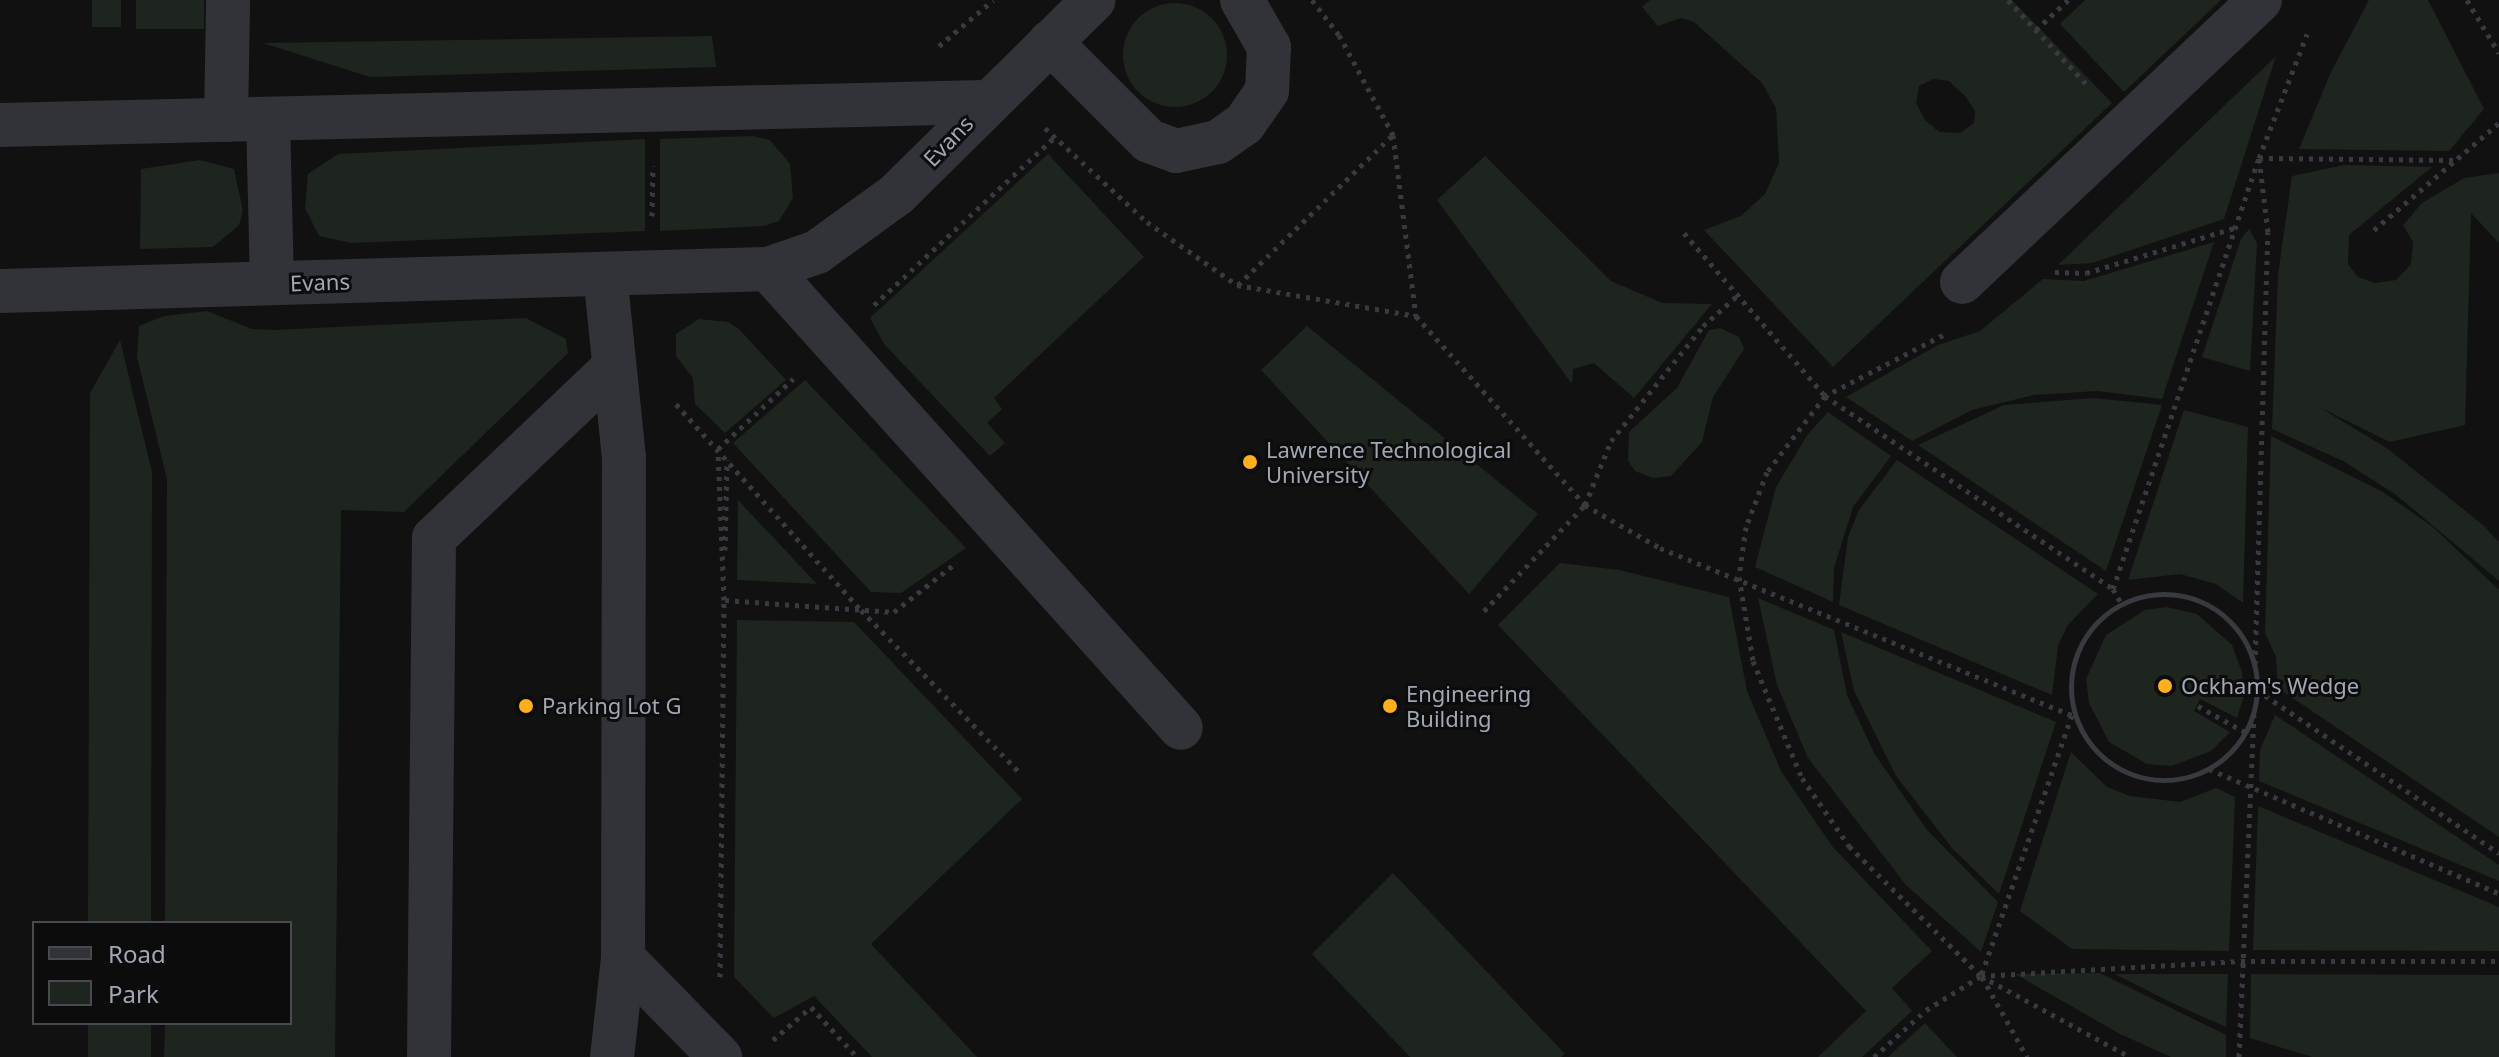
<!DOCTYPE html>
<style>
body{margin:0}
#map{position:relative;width:2499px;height:1057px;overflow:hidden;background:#111112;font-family:"Noto Sans",sans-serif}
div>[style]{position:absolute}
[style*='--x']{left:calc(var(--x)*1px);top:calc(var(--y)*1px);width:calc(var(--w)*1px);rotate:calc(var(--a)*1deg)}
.green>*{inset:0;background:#1d251e;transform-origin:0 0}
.round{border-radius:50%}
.path>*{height:5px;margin-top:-2.5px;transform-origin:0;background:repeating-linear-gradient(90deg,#373a3f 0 4px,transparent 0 10px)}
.path>.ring{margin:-2.5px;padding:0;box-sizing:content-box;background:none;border:5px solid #373a3f;border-radius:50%}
.minor>*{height:44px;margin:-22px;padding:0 22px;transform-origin:22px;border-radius:22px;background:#323338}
.dots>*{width:22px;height:22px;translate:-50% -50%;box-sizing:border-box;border:4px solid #0c0c0d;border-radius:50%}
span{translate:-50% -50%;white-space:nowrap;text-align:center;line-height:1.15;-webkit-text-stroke:6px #0c0c0d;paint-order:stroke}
.street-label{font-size:22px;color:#a1a7b4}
.poi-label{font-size:22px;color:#a1a7b4}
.left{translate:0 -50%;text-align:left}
.legend{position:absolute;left:32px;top:921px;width:260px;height:104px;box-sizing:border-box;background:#0c0c0d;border:2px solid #484a50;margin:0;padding:10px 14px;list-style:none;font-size:24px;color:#a1a7b4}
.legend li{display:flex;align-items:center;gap:16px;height:40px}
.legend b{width:40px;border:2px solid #484a50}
</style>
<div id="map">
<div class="green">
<i style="left:92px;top:0;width:29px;height:27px"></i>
<i style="left:136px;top:0;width:68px;height:29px"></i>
<i style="clip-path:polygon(evenodd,1650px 0,2012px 0,2112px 103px,1833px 367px,1704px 230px,1741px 216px,1765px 194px,1779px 163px,1776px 108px,1762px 83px,1694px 22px,1681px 18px,1658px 26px,1642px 7px,1650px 0,1933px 79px,1949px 81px,1966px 97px,1975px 111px,1974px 123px,1960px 133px,1939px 132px,1925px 120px,1916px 103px,1919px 86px,1933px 79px)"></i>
<i style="clip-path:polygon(2085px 0,2221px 0,2124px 92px,2060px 24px)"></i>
<i style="clip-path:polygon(2369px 0,2428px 0,2484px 109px,2449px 151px,2299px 149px,2331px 72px)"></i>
<i class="round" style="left:1123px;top:3px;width:104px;height:104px"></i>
<i style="clip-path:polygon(712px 36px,716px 67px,370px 77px,263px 43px)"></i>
<i style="clip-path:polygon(2276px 56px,2224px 219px,2092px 263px,2058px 265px)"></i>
<i style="clip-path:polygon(753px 136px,770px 140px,790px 164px,793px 198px,779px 221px,764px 226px,660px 231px,660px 139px)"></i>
<i style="clip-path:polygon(645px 139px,645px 231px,351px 243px,319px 236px,305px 208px,308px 174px,338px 154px)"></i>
<i style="clip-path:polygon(1048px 154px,1144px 257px,994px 398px,1002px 409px,987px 423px,1005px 443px,990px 456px,884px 344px,870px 318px)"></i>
<i style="clip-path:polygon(1485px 156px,1611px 281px,1662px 303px,1712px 304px,1634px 398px,1594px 363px,1573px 369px,1572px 384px,1437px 200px)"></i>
<i style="clip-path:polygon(200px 160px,234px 169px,243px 211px,239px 225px,213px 247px,140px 249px,141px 169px)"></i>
<i style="clip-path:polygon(2344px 165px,2432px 167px,2349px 235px,2348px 264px,2358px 277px,2375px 283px,2396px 280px,2411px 264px,2413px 242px,2403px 225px,2422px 203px,2464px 178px,2499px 173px,2499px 243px,2471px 213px,2465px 425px,2390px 442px,2319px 407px,2388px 449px,2483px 525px,2499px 542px,2499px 581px,2395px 494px,2343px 461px,2272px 429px,2278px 275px,2292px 176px)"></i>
<i style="clip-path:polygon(2249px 229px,2257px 243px,2250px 371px,2202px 357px,2241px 239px)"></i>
<i style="clip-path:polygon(2214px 242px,2162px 399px,2097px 391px,2034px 395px,1972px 410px,1912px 441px,1846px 397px,1938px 345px,1980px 331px,2043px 279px,2084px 281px)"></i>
<i style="clip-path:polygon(207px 311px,252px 329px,274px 330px,526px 318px,566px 339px,568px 353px,404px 512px,341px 510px,335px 1057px,164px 1057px,165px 1023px,290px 1023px,290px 923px,165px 923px,167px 479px,137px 357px,139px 326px,164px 316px)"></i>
<i style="clip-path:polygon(699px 319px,728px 322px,739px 329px,786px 380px,725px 433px,695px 404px,693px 378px,676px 356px,676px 334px)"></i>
<i style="clip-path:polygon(1307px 326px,1538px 514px,1469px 594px,1261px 370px)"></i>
<i style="clip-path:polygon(1720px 328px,1739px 337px,1744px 349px,1713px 397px,1702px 442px,1671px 476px,1653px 478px,1635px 471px,1628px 461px,1629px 432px,1677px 388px,1709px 330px)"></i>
<i style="clip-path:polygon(120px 340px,152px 472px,151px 923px,88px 923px,90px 393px)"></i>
<i style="clip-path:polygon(805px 380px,966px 548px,901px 593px,871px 592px,733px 443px)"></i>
<i style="clip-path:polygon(2094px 398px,2162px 405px,2106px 571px,1918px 445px,2004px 405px)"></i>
<i style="clip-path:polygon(2184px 410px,2248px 427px,2243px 603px,2216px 584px,2180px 574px,2128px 580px)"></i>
<i style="clip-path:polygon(1828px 412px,1891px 456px,1853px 507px,1834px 568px,1833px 602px,1755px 567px,1776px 487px,1808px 434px)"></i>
<i style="clip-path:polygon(2271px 436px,2383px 492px,2433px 527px,2499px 590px,2499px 837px,2278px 688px,2276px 657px,2265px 633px)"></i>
<i style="clip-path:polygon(1897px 460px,2098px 594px,2067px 626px,2058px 646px,2052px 695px,1839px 605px,1848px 537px,1859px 510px)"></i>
<i style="clip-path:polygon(738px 500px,817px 584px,737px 580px)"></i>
<i style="clip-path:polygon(1560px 563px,1619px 570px,1729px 597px,1747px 691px,1781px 771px,1832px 846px,1932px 951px,1892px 988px,1912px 1011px,1862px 1057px,1818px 1057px,1866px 1011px,1498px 625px)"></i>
<i style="clip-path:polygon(1758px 598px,1834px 630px,1847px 695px,1874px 753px,1927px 830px,1998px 902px,1981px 952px,1906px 885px,1808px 758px,1777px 685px)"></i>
<i style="clip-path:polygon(2167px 607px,2197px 614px,2232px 645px,2242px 672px,2243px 699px,2237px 718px,2200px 699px,2194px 711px,2230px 732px,2211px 751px,2172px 766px,2147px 764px,2109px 742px,2089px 703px,2086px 679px,2106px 635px,2145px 610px)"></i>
<i style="clip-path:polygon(737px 620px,854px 622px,1022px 799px,871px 944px,977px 1057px,872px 1057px,814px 996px,774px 1018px,734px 977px)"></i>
<i style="clip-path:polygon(1841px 632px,2056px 722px,1999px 894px,1953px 849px,1896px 776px,1854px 691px)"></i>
<i style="clip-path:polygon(2275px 715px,2499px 865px,2499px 881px,2259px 781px,2260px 750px)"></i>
<i style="clip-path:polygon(2071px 752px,2107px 787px,2130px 796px,2180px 802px,2216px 788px,2235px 797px,2229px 951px,2072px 949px,2020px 911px)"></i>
<i style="clip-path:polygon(2258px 806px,2499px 907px,2499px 951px,2253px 950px)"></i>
<i style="clip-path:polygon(1393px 873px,1565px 1054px,1561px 1057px,1410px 1057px,1312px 954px)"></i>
<i style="clip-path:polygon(2100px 973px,2226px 1035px,2226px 1057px,2171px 1057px,2120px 1034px,2015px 974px)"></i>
<i style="clip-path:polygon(2115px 974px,2228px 974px,2226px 1027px,2170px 1002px)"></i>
<i style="clip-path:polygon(2251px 974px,2499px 975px,2499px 1057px,2312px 1057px,2250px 1038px)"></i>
<i style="left:88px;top:1023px;width:63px;height:34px"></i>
<i style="clip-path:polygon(1925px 1023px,1957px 1057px,1888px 1057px)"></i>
</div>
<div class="path">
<i style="--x:1312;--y:0;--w:44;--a:52.4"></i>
<i style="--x:1339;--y:35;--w:114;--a:61.6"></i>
<i style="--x:1393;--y:135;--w:182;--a:82.8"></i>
<i style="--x:1416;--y:316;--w:254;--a:48.2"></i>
<i style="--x:1585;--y:505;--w:86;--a:29.8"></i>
<i style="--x:1660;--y:548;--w:445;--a:22.1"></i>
<i style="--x:2072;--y:715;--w:276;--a:109.2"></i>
<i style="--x:2008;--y:0;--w:119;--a:47"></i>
<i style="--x:2467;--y:0;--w:62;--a:58.9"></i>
<i style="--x:2036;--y:30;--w:44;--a:-43.2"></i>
<i style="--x:939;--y:46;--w:71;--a:-40.4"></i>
<i style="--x:1045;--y:128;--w:139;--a:42.7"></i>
<i style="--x:1147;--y:222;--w:110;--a:35"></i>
<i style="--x:1237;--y:285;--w:182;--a:9.8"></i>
<i style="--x:652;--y:216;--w:50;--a:-88.9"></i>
<i style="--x:2374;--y:230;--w:165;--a:-40.6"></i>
<i style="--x:1684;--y:233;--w:216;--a:49.1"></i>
<i style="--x:1825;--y:396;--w:347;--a:33.8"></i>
<i style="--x:2113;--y:589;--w:16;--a:60"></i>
<i style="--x:2055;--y:272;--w:31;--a:2"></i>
<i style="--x:2086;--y:273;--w:155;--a:-16.9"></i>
<i style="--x:1238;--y:285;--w:214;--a:-44.1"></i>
<i style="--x:874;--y:305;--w:247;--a:-42.9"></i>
<i style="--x:1943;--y:335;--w:133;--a:152.7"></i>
<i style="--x:1825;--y:396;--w:96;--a:127.3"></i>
<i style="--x:1767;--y:472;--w:59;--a:110.9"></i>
<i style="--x:1746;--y:527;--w:50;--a:98"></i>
<i style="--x:1739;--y:577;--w:85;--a:80.5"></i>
<i style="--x:1753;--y:661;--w:127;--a:67.3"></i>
<i style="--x:1802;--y:778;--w:83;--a:55.3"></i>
<i style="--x:1849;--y:846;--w:185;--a:44.6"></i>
<i style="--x:1981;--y:976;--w:170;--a:28.5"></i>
<i style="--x:676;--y:404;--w:277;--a:48.1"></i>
<i style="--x:861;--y:610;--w:226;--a:45.7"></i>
<i style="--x:725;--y:550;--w:90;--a:-88.7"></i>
<i style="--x:2113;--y:589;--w:455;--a:-71.3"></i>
<i style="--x:2259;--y:158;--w:133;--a:-68.8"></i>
<i class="ring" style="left:2071px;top:594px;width:181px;height:181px"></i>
<i style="--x:725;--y:600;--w:169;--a:4.1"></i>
<i style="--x:894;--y:612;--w:80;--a:-38.4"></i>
<i style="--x:1484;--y:611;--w:146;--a:-46.4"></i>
<i style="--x:1585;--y:505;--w:69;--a:-67.9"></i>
<i style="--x:1611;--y:441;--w:147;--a:-51.3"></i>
<i style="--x:1703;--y:326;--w:48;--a:-41.6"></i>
<i style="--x:2255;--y:664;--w:432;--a:-88.3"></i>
<i style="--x:2268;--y:232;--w:75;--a:-96.9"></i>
<i style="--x:2259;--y:158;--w:200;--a:0.6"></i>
<i style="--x:2257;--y:690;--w:292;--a:34"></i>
<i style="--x:2198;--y:706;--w:54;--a:29"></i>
<i style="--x:2209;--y:769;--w:315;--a:23.2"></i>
<i style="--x:720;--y:977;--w:377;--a:-89.4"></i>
<i style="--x:724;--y:600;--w:151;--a:-92.3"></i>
<i style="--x:718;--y:449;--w:103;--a:-43"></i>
<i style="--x:1982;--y:977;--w:92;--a:60.6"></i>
<i style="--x:773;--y:1040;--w:50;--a:-41"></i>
<i style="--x:811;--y:1007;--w:68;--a:47.4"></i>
<i style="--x:1874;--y:1057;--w:70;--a:-42.1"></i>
<i style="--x:1926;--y:1010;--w:65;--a:-31.7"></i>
<i style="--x:1981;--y:976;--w:260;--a:-3.3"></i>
<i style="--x:2241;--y:961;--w:258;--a:0"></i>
<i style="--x:2239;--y:1057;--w:343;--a:-87.5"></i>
</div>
<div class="minor">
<i style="--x:1050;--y:42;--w:140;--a:45"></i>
<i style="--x:1149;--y:141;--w:29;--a:20"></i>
<i style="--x:1176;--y:151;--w:43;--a:-12.1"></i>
<i style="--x:1218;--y:142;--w:32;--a:-35"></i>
<i style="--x:1244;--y:124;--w:40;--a:-55.1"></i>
<i style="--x:1267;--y:91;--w:44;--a:-87.4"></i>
<i style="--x:1269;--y:47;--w:54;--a:-119.9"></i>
<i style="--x:268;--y:119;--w:164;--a:88.6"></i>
<i style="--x:226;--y:120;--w:120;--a:-89"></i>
<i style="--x:0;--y:125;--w:985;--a:-1.34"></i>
<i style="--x:768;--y:269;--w:617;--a:48.02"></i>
<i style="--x:605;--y:274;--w:184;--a:84.1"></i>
<i style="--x:624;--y:457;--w:501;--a:90.11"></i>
<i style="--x:623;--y:958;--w:100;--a:96.3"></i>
<i style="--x:1962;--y:282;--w:410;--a:-43.4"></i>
<i style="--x:0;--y:291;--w:768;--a:-1.64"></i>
<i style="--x:768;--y:269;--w:52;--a:-19.1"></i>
<i style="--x:817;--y:252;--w:99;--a:-35.9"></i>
<i style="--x:897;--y:194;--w:276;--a:-44.6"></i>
<i style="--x:623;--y:958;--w:139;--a:45.6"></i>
<i style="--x:429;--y:1057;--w:519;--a:-89.45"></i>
<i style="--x:434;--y:538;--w:248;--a:-43.5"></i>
</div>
<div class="dots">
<i style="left:1250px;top:462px;background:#ffaf1c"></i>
<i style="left:2165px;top:686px;background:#ffaf1c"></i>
<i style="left:526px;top:706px;background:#ffaf1c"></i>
<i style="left:1390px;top:706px;background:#ffaf1c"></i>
</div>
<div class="street-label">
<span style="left:948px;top:141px;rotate:-46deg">Evans</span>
<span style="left:320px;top:282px;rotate:-2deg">Evans</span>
</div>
<div class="poi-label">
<span class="left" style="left:1266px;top:462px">Lawrence Technological<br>University</span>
<span class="left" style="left:2181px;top:686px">Ockham's Wedge</span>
<span class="left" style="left:1406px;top:706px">Engineering<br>Building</span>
<span class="left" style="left:542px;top:706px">Parking Lot G</span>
</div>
<ul class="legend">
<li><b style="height:10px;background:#323338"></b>Road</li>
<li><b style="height:22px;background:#1d251e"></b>Park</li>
</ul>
</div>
